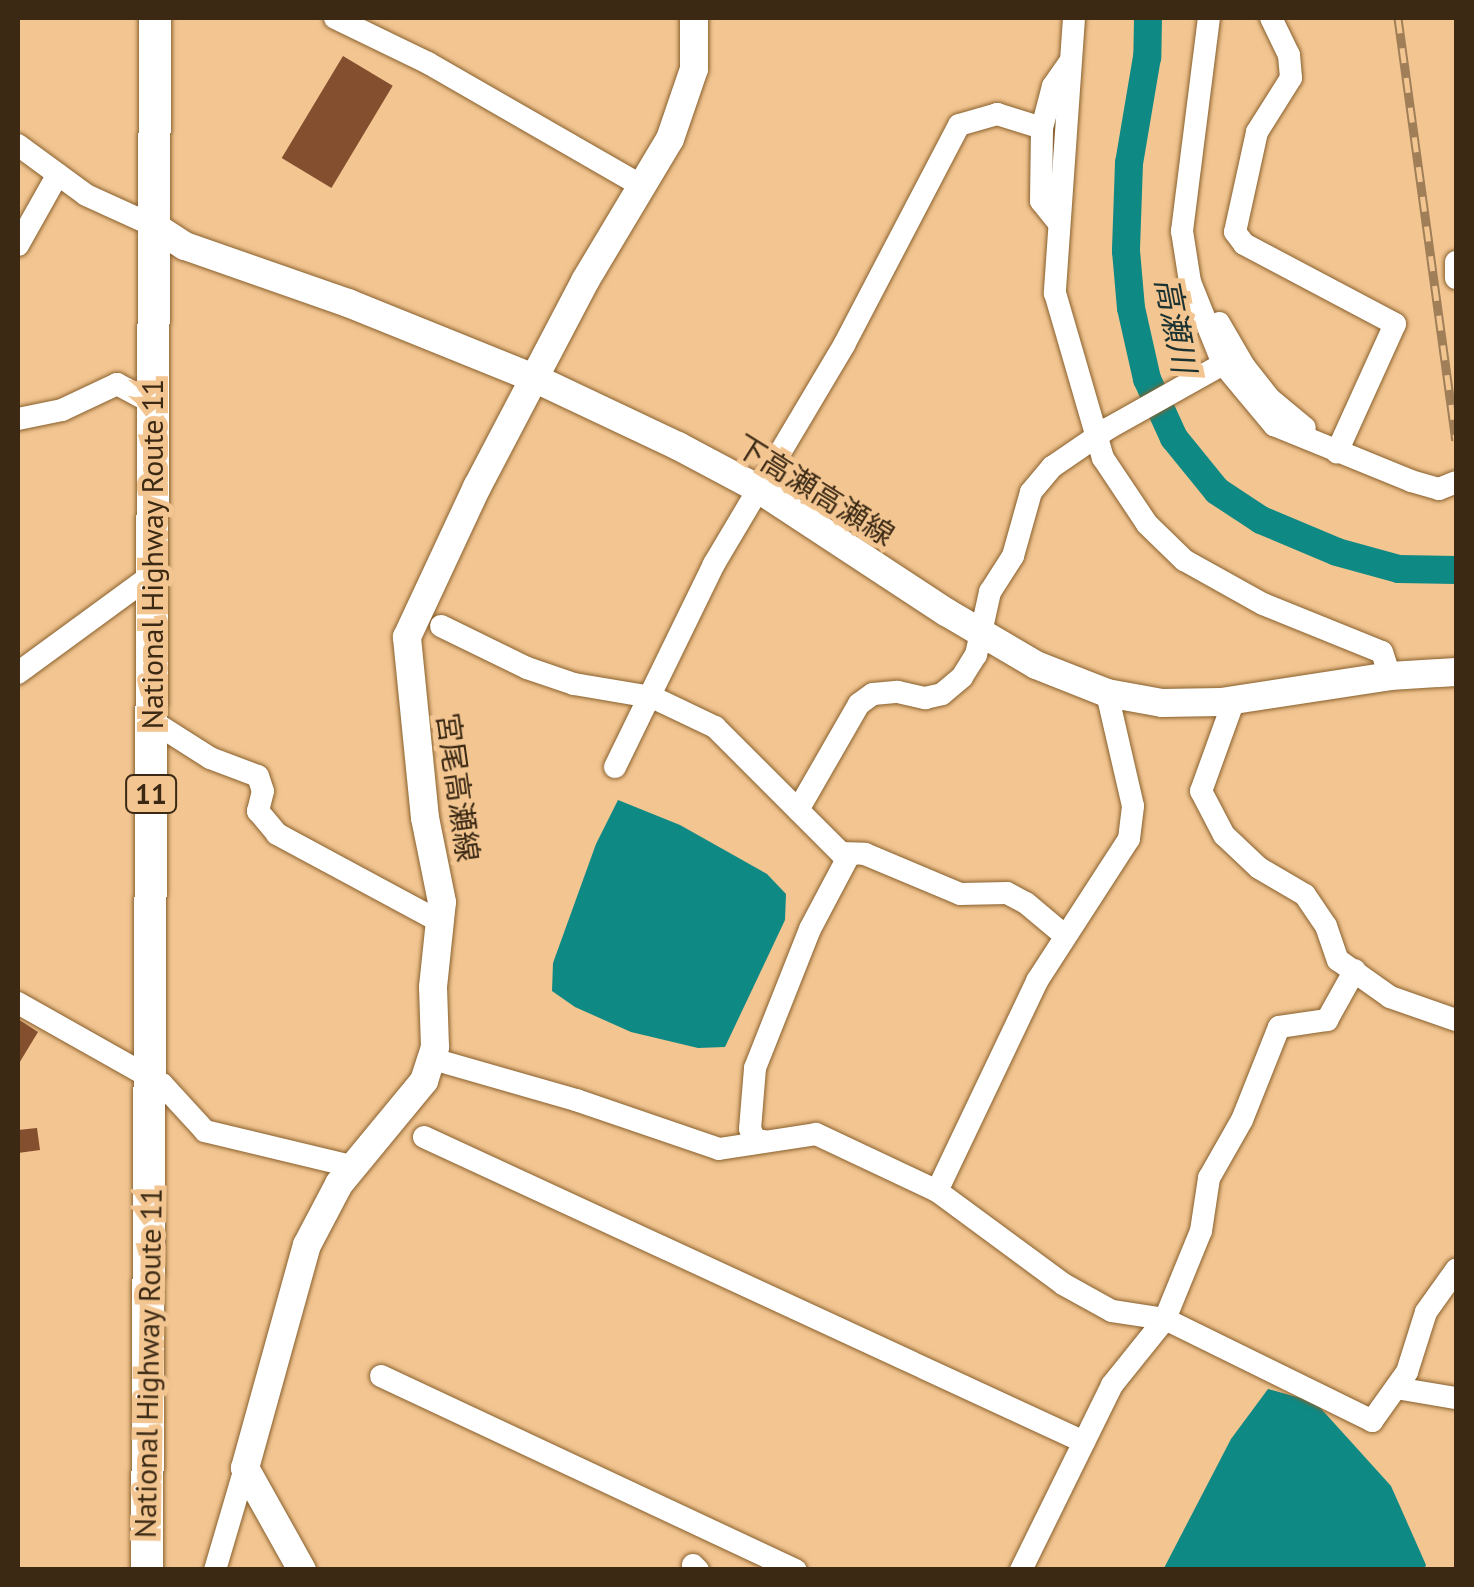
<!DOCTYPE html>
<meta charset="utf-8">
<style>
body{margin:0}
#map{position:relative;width:1474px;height:1587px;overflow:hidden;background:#f2c591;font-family:"PT Sans","Noto Sans JP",sans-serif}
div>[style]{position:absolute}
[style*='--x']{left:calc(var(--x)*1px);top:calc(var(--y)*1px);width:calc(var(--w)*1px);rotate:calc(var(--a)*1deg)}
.water>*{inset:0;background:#0e8984}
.river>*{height:28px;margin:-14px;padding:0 14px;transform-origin:14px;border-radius:14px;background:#0e8984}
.building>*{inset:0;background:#844f2f;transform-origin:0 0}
.roads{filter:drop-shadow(0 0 2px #88602d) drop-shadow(0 0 2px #88602d)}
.minor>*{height:22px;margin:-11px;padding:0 11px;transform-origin:11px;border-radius:11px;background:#fff}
.major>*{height:28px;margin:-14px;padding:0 14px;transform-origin:14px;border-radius:14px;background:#fff}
.highway>*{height:32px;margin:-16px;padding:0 16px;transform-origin:16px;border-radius:16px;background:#fff}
.rail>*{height:9px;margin-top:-4.5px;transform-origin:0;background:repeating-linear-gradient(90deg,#f2c591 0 15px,#9f7e58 0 30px);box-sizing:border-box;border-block:2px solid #9f7e58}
span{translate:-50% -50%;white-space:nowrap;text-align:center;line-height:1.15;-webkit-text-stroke:10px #f2c591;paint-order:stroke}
.shield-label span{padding:2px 8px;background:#f2c591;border:2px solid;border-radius:8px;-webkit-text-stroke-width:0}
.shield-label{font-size:28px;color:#3b2914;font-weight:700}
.street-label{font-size:30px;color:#3b2914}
.water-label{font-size:32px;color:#1b3231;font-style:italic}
.frame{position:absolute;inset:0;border:20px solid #3b2914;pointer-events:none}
</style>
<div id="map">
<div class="water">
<i style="clip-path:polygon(618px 800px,680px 825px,767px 874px,786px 894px,785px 920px,725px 1047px,698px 1048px,631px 1032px,575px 1007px,552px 991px,553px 963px,596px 844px)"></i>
<i style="clip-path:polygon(1268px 1389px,1315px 1402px,1391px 1486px,1426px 1565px,1424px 1570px,1163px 1570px,1231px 1439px)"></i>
</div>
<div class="river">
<i style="--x:1148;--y:18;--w:39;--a:91"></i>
<i style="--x:1147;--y:57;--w:108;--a:99.6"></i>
<i style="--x:1129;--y:163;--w:88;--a:92"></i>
<i style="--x:1126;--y:251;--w:57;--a:85"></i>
<i style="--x:1131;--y:308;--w:73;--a:77.3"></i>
<i style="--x:1147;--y:379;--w:65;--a:65.4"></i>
<i style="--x:1174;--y:438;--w:68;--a:50.9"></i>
<i style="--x:1217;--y:491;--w:53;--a:33.4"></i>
<i style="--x:1261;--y:520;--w:82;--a:22.8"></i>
<i style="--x:1337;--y:552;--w:64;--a:15.3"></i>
<i style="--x:1399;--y:569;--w:57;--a:1"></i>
</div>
<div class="building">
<i style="left:343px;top:56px;width:58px;height:119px;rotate:31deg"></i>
<i style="clip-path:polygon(18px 1019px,38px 1032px,18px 1065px)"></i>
<i style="clip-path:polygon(37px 1128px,40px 1150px,18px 1153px,18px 1130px)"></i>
</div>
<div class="roads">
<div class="minor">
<i style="--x:335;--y:18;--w:103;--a:25.8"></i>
<i style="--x:428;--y:63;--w:249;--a:29.9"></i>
<i style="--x:1074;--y:18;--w:276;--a:94"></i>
<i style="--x:1055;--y:293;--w:172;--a:73.8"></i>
<i style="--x:1103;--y:458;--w:79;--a:56.3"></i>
<i style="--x:1147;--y:524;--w:52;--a:44.2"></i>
<i style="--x:1184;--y:560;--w:90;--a:29.1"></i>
<i style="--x:1263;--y:604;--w:128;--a:22"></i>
<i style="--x:1382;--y:652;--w:25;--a:72"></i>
<i style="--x:1271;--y:18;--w:41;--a:64.1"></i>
<i style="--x:1289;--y:55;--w:23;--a:85"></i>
<i style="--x:1291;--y:78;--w:64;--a:122.2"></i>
<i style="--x:1257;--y:132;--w:102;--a:102.4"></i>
<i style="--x:1235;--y:232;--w:15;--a:53"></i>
<i style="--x:1244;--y:244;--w:171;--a:27.9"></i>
<i style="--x:1395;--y:324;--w:141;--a:114.4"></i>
<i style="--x:18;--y:145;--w:84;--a:36.3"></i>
<i style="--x:86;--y:195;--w:75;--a:24.5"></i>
<i style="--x:1058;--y:222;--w:27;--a:-129"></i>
<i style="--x:1041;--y:201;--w:73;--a:-89.2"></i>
<i style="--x:1042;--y:128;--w:43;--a:-75.3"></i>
<i style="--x:1053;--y:86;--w:29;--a:-55"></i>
<i style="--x:18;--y:245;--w:81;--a:-60.6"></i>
<i style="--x:1456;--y:262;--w:16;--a:90"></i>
<i style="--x:1219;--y:323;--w:50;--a:59.8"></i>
<i style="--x:1244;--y:366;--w:42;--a:51.8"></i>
<i style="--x:1270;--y:399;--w:45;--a:39.6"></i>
<i style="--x:1223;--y:364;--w:80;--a:50.1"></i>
<i style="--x:1274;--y:425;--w:148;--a:22.2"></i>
<i style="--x:1411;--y:481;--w:29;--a:16"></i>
<i style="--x:1439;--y:489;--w:18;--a:-22"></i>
<i style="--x:18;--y:419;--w:45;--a:-11.6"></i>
<i style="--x:62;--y:410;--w:61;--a:-25.3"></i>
<i style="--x:117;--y:384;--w:26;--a:28"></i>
<i style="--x:140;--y:396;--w:13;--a:0"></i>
<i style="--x:441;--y:626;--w:96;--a:26"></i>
<i style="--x:527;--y:668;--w:50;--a:18.8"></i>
<i style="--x:574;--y:684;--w:79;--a:9.5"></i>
<i style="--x:652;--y:697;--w:70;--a:25.5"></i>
<i style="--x:715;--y:727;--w:178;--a:45"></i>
<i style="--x:841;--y:853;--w:24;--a:2"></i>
<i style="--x:865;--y:854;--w:103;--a:22.8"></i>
<i style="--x:960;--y:894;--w:47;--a:-1.2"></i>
<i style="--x:1007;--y:893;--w:21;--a:28"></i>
<i style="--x:1026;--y:903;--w:50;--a:40.1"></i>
<i style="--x:18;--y:673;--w:166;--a:-36.2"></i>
<i style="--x:1234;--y:700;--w:97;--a:109.9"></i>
<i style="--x:1201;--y:791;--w:50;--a:62.4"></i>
<i style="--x:1224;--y:835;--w:48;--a:43.3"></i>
<i style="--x:1259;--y:868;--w:53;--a:30.4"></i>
<i style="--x:1305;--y:895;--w:37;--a:56"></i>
<i style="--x:1326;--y:926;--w:36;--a:71"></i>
<i style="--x:1338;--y:960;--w:64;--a:35.4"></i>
<i style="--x:1390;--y:997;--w:70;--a:19.2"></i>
<i style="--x:152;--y:721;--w:69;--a:32.5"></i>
<i style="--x:210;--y:758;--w:51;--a:20.6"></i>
<i style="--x:258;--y:776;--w:16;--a:72"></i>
<i style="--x:263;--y:791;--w:21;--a:104"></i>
<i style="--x:258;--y:811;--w:30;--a:50"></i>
<i style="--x:277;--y:834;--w:187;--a:28.3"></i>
<i style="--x:615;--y:767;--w:226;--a:-64"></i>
<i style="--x:714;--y:564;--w:255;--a:-59.3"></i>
<i style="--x:844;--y:345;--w:248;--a:-62.4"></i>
<i style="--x:959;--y:125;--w:40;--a:-16"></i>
<i style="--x:997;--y:114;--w:47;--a:17.3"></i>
<i style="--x:798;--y:810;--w:122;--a:-60.1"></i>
<i style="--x:859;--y:704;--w:17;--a:-36"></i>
<i style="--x:873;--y:694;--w:25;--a:-5"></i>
<i style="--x:898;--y:692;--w:28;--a:13"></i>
<i style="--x:925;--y:698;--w:17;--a:-13"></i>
<i style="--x:942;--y:694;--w:26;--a:-40"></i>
<i style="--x:962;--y:677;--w:26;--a:-58"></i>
<i style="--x:976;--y:655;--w:65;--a:-77.5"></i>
<i style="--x:990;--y:592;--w:43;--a:-57.4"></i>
<i style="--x:1013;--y:556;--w:66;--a:-74.3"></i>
<i style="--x:1031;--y:492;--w:33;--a:-50"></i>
<i style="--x:1052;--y:467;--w:69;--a:-34.4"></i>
<i style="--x:1109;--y:428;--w:131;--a:-29.3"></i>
<i style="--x:1223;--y:364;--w:88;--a:-111.9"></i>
<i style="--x:1190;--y:282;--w:52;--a:-98.9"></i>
<i style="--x:1182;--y:231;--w:215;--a:-82.8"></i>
<i style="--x:18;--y:1003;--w:165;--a:29.4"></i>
<i style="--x:162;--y:1084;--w:64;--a:47.5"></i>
<i style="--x:205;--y:1131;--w:154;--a:13.5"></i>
<i style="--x:433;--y:1059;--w:149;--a:16"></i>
<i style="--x:576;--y:1100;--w:151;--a:18.9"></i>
<i style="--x:719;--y:1149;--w:98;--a:-8.8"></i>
<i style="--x:816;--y:1134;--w:134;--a:25.2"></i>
<i style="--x:937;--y:1191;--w:157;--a:36.4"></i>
<i style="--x:1063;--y:1284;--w:56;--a:28.9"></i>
<i style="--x:1112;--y:1311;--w:54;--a:8.6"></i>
<i style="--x:1165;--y:1319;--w:231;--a:26.2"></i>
<i style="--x:1372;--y:1421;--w:60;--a:-54.5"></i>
<i style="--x:1407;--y:1372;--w:63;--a:-72.4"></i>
<i style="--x:1426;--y:1312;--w:52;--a:-54.5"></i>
<i style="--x:424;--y:1137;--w:727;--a:24.8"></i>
<i style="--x:763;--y:1141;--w:8;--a:-173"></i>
<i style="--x:755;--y:1140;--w:12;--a:-114"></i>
<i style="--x:750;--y:1129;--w:61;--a:-85.3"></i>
<i style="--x:755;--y:1068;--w:149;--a:-68.4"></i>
<i style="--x:810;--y:929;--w:79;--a:-62.1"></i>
<i style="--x:847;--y:859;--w:8;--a:-135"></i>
<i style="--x:937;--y:1191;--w:233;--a:-64.5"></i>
<i style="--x:1037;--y:981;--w:169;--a:-57.1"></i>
<i style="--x:1129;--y:839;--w:33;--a:-83"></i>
<i style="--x:1133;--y:806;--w:116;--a:-103"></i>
<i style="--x:381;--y:1376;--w:458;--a:25.1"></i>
<i style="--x:1396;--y:1388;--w:61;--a:9.5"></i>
<i style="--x:693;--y:1565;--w:7;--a:45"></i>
<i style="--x:215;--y:1570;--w:106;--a:-73.6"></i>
<i style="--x:1021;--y:1570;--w:206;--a:-63.8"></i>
<i style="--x:1112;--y:1385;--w:85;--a:-51.2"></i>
<i style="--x:1165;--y:1319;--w:95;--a:-67.8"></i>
<i style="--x:1201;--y:1231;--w:54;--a:-81.4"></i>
<i style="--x:1209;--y:1178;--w:67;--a:-60.4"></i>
<i style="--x:1242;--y:1120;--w:100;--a:-68.3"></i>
<i style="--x:1279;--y:1027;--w:49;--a:-8.3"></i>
<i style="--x:1327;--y:1020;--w:57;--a:-60.8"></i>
</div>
<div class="major">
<i style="--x:154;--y:226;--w:37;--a:33"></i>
<i style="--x:185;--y:246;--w:173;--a:19.3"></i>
<i style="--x:348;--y:303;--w:201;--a:22"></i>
<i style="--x:534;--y:378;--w:159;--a:25.3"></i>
<i style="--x:678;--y:446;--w:89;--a:28"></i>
<i style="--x:757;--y:488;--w:226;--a:33.3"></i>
<i style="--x:946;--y:612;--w:104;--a:30.5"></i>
<i style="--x:1036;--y:665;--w:76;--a:21.5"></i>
<i style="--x:1107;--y:693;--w:56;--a:10.3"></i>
<i style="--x:1162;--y:703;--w:59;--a:-1"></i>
<i style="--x:1221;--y:702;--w:171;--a:-8.7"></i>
<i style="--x:1390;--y:676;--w:66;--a:-3.5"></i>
<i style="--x:302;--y:1570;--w:117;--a:-119.2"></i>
<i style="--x:245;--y:1468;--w:231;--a:-74.5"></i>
<i style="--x:307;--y:1245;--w:69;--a:-62.3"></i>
<i style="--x:339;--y:1184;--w:134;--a:-50.5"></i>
<i style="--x:424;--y:1081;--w:36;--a:-72"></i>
<i style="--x:435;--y:1047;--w:60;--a:-91.9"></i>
<i style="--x:433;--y:987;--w:85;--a:-84"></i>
<i style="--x:442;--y:902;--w:86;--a:-101.4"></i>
<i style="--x:425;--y:818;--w:182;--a:-95.7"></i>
<i style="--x:407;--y:637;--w:166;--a:-65"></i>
<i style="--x:477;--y:487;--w:233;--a:-62.3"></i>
<i style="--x:585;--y:281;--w:165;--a:-59.1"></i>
<i style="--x:670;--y:139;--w:74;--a:-71.1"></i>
<i style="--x:694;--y:69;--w:51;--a:-90"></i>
</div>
<div class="highway">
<i style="--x:147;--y:1570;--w:1552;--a:-89.7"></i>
</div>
</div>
<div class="rail">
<i style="--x:1398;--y:18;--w:426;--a:82.2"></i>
</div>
<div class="shield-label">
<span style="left:151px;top:794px">11</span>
</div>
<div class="street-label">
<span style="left:815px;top:490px;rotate:32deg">下高瀬高瀬線</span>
<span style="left:152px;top:554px;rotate:-90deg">National Highway Route 11</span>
<span style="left:458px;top:787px;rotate:82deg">宮尾高瀬線</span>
<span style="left:148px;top:1363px;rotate:-89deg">National Highway Route 11</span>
</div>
<div class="water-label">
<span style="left:1176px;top:325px;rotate:79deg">高瀬川</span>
</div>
<div class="frame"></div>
</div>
